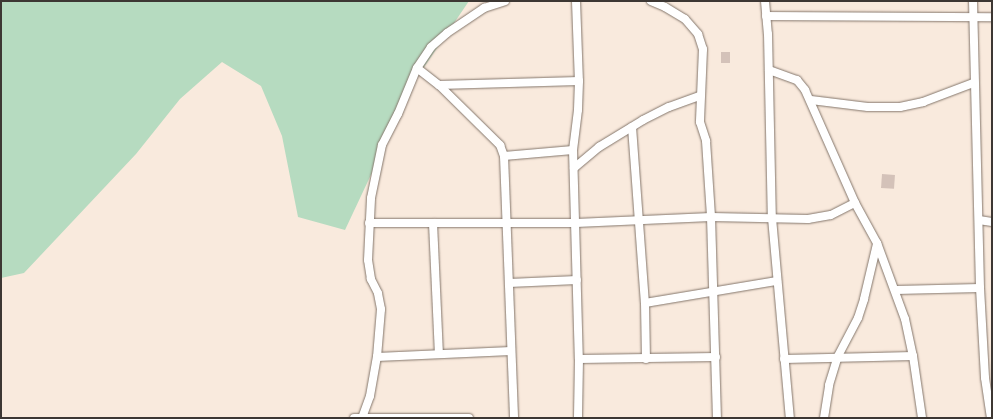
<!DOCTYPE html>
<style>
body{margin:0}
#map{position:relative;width:993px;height:419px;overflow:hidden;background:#f9eadd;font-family:Karla,sans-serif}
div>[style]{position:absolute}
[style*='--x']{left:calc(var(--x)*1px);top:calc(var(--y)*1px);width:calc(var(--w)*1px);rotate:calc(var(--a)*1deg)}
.green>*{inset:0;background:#b6dbc0}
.building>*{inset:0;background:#d4c2b9;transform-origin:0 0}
.roads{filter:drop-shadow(0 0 1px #84766b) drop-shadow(0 0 1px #84766b)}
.street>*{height:8px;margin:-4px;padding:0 4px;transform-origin:4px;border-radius:4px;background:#fff}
span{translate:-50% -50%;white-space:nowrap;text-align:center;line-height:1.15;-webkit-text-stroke:4px #f9eadd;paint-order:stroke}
.frame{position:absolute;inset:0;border:2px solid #3d3733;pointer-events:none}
</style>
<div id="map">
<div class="green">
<i style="clip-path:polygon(1px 1px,469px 1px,416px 79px,345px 230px,298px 217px,282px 136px,261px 86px,222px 62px,180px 99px,136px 154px,24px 273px,1px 278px)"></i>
</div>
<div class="building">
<i style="left:721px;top:52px;width:9px;height:11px"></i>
<i style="left:882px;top:174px;width:13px;height:14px;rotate:4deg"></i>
</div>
<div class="roads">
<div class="street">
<i style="--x:576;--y:1;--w:80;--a:87.9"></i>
<i style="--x:579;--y:81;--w:29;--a:92"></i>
<i style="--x:578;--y:110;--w:40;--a:97.1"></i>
<i style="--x:573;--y:150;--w:209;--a:88.4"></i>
<i style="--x:579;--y:359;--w:59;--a:91"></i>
<i style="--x:651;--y:1;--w:15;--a:23"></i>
<i style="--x:665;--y:7;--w:23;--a:31"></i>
<i style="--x:685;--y:19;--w:20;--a:49"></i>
<i style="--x:698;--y:34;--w:16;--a:72"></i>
<i style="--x:703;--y:49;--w:73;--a:92.4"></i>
<i style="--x:700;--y:122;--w:20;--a:72"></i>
<i style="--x:706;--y:141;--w:76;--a:86.2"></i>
<i style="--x:711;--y:217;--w:201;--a:88.3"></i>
<i style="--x:765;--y:1;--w:33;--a:85"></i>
<i style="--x:768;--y:34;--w:184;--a:88.8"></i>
<i style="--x:772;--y:218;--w:201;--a:84.9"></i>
<i style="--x:973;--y:1;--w:287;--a:88.6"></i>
<i style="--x:980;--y:288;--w:90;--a:86.8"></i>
<i style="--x:985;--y:378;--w:40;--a:81.5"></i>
<i style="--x:766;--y:16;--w:226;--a:0.3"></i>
<i style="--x:417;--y:68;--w:28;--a:38"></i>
<i style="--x:439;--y:85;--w:86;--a:44.5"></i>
<i style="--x:500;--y:145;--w:12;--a:70"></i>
<i style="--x:504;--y:156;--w:262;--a:87.8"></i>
<i style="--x:769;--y:70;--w:30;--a:20"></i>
<i style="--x:797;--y:80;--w:13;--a:51"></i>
<i style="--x:805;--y:90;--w:124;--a:66.1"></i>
<i style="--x:855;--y:203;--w:46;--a:61.2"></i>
<i style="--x:877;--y:243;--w:81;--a:69.8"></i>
<i style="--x:905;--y:319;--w:38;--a:78"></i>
<i style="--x:913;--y:356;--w:63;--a:81.7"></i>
<i style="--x:439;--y:85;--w:140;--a:-1.6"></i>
<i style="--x:811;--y:100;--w:57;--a:7"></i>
<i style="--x:868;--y:107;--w:32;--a:0"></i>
<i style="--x:900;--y:107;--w:24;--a:-12"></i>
<i style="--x:923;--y:102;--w:53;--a:-20.8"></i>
<i style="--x:632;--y:127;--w:176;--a:85.8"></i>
<i style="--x:645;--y:303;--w:56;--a:89"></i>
<i style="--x:504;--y:156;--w:69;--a:-5"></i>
<i style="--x:574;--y:168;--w:33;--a:-40"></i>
<i style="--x:599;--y:147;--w:52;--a:-31.5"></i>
<i style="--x:643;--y:120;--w:29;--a:-27"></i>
<i style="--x:669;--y:107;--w:33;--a:-20"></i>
<i style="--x:979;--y:220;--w:13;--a:9"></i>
<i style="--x:369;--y:223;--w:207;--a:0"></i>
<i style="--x:576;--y:223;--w:135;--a:-2.5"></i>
<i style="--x:711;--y:217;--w:97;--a:1.2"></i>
<i style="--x:808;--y:219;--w:23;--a:-10"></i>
<i style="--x:831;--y:215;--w:27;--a:-27"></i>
<i style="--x:433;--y:223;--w:131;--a:87.4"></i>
<i style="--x:509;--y:283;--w:68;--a:-2.5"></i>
<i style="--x:896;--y:290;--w:84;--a:-1.4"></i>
<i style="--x:645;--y:303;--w:134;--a:-9.5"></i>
<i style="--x:377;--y:357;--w:134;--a:-2.6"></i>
<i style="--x:579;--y:359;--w:137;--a:-0.8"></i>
<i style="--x:784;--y:359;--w:129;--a:-1.3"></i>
<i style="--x:354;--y:418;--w:115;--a:0"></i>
<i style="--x:362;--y:418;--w:23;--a:-70"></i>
<i style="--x:370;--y:396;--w:40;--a:-80"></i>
<i style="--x:377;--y:357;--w:48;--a:-85.2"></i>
<i style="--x:381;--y:309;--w:16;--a:-101"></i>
<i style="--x:378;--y:293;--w:16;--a:-117"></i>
<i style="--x:371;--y:279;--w:19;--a:-99"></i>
<i style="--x:368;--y:260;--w:62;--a:-87.2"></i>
<i style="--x:371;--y:198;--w:54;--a:-78.3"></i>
<i style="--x:382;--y:145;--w:35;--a:-63"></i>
<i style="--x:398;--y:114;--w:50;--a:-67.6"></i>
<i style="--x:417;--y:68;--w:25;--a:-56"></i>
<i style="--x:431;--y:47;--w:21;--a:-41"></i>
<i style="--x:447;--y:33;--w:45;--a:-34"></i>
<i style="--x:484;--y:8;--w:22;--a:-18"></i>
<i style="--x:824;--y:418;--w:33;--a:-81"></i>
<i style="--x:829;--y:385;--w:30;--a:-73"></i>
<i style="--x:838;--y:356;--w:43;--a:-62.2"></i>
<i style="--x:858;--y:318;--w:20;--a:-72"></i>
<i style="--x:864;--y:299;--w:57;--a:-76.7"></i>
</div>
</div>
<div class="frame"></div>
</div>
